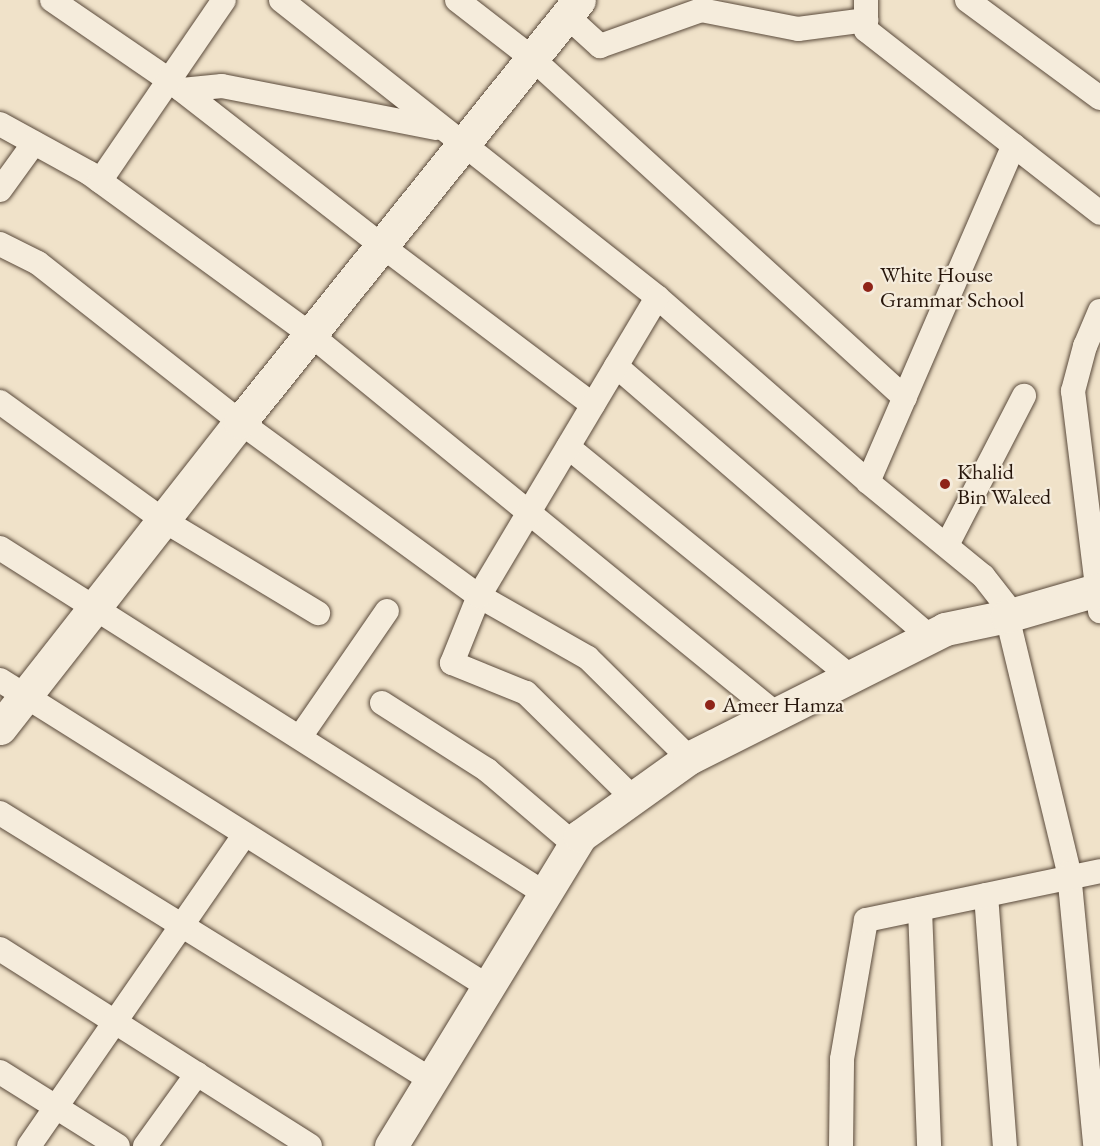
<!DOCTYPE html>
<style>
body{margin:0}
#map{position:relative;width:1100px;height:1146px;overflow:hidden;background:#f0e2c9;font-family:"EB Garamond",serif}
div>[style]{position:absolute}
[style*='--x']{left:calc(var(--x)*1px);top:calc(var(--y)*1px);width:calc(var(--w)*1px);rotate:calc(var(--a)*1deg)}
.roads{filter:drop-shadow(0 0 2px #5a4a3b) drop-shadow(0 0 2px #5a4a3b)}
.street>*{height:24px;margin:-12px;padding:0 12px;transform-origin:12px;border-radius:12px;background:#f5ecdc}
.secondary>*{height:33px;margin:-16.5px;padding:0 16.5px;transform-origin:16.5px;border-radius:16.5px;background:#f5ecdc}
.dots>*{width:16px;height:16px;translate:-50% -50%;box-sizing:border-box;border:3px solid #f5ecdc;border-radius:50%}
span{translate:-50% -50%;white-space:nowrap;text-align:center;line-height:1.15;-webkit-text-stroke:4.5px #f5ecdc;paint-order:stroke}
.poi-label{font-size:22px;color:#28170c}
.left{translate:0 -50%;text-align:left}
</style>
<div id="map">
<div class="roads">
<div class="street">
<i style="--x:52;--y:0;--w:142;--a:34.4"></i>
<i style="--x:169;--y:80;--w:270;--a:37.9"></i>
<i style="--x:382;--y:246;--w:264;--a:37"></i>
<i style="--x:281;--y:0;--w:479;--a:38.3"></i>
<i style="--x:657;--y:297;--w:281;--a:41.2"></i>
<i style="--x:868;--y:482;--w:149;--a:39.3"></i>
<i style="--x:983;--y:576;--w:47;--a:51.9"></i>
<i style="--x:457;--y:0;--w:96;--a:37.8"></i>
<i style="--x:533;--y:59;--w:503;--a:42.34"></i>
<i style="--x:866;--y:0;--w:30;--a:90"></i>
<i style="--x:866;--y:30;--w:297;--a:38"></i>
<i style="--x:967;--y:0;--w:165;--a:36.4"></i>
<i style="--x:567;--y:16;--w:45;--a:42.3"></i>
<i style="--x:600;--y:46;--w:107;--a:-19.6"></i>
<i style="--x:701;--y:10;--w:99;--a:11.1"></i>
<i style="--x:798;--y:29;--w:69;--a:-7.5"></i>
<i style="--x:182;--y:90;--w:40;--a:-5.7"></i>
<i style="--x:222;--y:86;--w:218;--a:11.1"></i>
<i style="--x:0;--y:124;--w:102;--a:28.8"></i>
<i style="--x:89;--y:173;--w:275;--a:36.1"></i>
<i style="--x:311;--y:335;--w:600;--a:39.18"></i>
<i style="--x:100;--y:181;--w:219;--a:-55.6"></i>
<i style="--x:0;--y:190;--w:58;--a:-54.1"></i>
<i style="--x:0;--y:244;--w:42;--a:26.6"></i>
<i style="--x:38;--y:263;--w:257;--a:38.2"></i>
<i style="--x:240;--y:422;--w:296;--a:36.1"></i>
<i style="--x:479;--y:596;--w:125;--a:29.6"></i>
<i style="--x:588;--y:658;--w:142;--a:44.7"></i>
<i style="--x:1100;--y:311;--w:38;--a:113"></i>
<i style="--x:1085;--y:346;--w:47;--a:104.9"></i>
<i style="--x:1073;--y:391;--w:222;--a:83"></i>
<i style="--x:616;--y:366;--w:415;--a:40.8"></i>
<i style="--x:0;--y:402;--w:201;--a:35.9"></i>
<i style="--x:163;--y:520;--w:181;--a:31"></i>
<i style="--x:568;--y:447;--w:365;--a:39.1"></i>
<i style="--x:868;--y:482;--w:367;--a:-66.6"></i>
<i style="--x:947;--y:545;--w:168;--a:-62.7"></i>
<i style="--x:0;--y:548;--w:644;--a:32.38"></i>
<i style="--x:1007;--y:616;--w:264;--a:76.4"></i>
<i style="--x:1069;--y:873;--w:273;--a:84.5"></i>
<i style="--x:0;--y:680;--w:575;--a:32.14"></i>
<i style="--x:382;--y:703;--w:125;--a:32.5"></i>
<i style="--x:487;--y:770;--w:114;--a:40.4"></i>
<i style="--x:300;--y:737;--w:153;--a:-55.4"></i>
<i style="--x:633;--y:798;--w:150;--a:-135.5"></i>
<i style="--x:526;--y:693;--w:80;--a:-157.9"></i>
<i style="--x:452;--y:663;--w:72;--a:-68.1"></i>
<i style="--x:479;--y:596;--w:348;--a:-59.2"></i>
<i style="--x:0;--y:813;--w:506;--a:31.74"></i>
<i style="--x:986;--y:895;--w:252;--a:85.7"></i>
<i style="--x:920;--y:909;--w:237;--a:87.8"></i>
<i style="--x:0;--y:949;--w:367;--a:32.4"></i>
<i style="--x:0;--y:1072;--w:139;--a:32.1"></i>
<i style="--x:29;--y:1146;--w:379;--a:-55.3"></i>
<i style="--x:145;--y:1146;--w:89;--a:-54.2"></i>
<i style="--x:841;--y:1146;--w:87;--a:-89.3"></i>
<i style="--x:842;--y:1059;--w:141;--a:-80.2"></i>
<i style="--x:866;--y:920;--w:239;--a:-11.8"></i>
</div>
<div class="secondary">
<i style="--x:0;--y:728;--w:389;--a:-51.9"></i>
<i style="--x:240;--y:422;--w:541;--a:-51.22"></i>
<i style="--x:391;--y:1146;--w:363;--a:-58.6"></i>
<i style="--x:580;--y:836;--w:134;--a:-35.6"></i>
<i style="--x:689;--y:758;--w:287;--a:-26.7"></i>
<i style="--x:945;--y:629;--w:63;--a:-11.8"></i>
<i style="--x:1007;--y:616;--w:97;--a:-16.2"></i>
</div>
</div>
<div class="dots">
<i style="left:868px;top:287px;background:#8f2418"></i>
<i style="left:945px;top:484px;background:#8f2418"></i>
<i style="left:710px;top:705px;background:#8f2418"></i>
</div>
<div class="poi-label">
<span class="left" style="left:880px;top:287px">White House<br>Grammar School</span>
<span class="left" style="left:957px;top:484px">Khalid<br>Bin Waleed</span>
<span class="left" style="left:722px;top:705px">Ameer Hamza</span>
</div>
</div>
